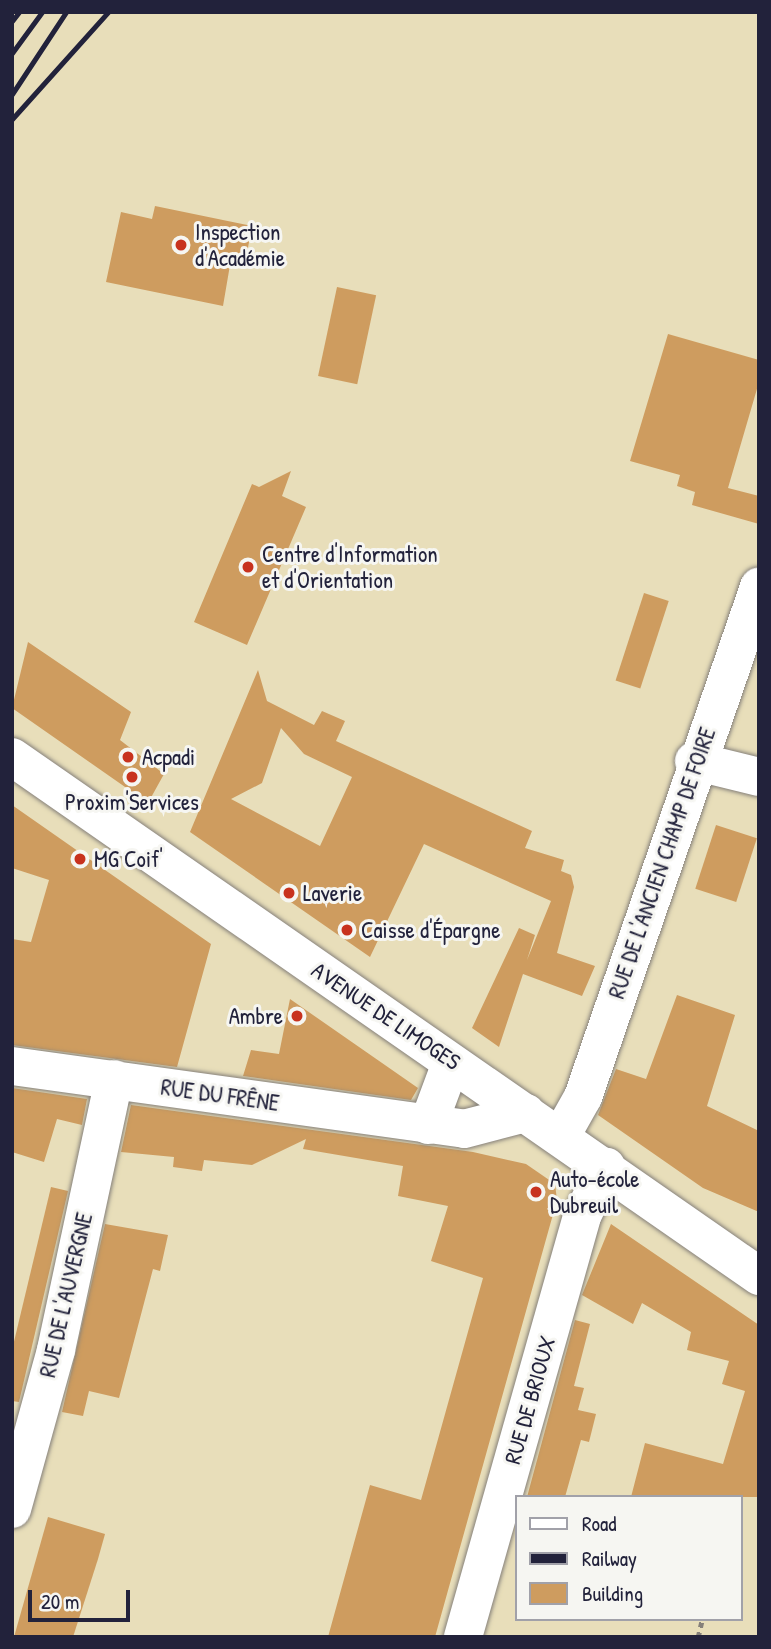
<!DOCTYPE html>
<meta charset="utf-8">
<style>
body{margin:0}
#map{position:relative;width:771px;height:1649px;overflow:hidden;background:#e8deba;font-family:"Patrick Hand",sans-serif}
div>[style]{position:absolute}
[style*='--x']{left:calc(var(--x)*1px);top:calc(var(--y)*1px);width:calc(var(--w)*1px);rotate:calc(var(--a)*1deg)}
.building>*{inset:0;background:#ce9c5f;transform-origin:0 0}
.path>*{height:4.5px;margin-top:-2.25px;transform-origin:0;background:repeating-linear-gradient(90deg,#85807a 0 5px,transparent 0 10px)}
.roads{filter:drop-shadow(0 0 2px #85807a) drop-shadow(0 0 2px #85807a)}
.street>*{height:38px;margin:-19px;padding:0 19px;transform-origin:19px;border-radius:19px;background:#fff}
.secondary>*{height:38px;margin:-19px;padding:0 19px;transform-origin:19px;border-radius:19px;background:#fff}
.rail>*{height:5px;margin:-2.5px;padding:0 2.5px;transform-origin:2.5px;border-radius:2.5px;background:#22223b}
.dots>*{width:19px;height:19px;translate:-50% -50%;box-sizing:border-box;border:4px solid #f6f6f2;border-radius:50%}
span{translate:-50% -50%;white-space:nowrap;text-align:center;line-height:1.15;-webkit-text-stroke:6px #f6f6f2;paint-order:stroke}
.poi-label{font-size:23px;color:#22223b}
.left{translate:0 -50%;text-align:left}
.right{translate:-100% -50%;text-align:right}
.street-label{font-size:23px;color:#22223b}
.frame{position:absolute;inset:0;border:14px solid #22223b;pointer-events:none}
.legend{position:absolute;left:515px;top:1495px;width:228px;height:126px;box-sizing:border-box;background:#f6f6f2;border:2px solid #a1a1a9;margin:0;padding:9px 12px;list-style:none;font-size:21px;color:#22223b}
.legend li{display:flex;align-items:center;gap:14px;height:35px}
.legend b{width:35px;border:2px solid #a1a1a9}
.scale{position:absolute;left:28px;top:1590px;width:102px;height:32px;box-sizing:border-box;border:4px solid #22223b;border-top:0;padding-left:9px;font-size:21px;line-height:24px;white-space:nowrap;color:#22223b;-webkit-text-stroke:5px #f6f6f2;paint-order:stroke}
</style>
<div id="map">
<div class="building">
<i style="clip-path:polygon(155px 206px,252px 226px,244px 269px,230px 265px,223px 306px,106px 282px,121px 212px,152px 219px)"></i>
<i style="left:337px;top:287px;width:40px;height:91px;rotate:12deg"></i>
<i style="clip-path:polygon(668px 334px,759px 360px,759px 382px,728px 488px,759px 496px,759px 524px,692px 505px,695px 492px,677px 486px,680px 475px,630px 461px)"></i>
<i style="clip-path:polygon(291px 471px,282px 496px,306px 507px,247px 645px,194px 622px,252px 484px,259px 487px)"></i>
<i style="left:644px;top:593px;width:26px;height:92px;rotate:18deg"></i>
<i style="clip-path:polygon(28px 642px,131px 712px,120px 740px,164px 774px,148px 803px,12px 708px)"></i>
<i style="clip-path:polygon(evenodd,258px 670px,267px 701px,314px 725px,322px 711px,345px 721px,336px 741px,532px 831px,525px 848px,564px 860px,561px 871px,571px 875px,574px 887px,557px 953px,595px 966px,582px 996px,523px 974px,499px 1047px,472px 1028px,519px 928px,535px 935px,527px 960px,551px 901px,424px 844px,370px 957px,190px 832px,258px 670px,281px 728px,304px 754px,352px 777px,320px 846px,231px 799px,262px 783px,281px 728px)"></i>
<i style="clip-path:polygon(12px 805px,211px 944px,177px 1067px,12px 1045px,12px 939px,31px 942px,49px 880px,12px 868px)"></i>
<i style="left:716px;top:825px;width:43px;height:67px;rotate:18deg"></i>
<i style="clip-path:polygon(677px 995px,735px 1015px,707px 1106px,759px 1131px,759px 1212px,703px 1188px,598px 1115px,616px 1069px,646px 1079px)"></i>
<i style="clip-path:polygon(290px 999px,418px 1088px,411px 1100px,243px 1076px,251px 1050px,279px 1054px)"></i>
<i style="clip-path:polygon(12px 1088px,87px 1099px,82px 1125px,57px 1119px,44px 1162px,12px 1152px)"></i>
<i style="clip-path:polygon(131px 1105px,473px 1152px,526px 1164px,555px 1184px,557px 1200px,435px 1637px,328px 1637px,370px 1485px,421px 1500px,483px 1278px,431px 1261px,448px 1206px,398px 1196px,403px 1166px,303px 1149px,306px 1139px,252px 1165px,204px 1160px,202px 1171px,173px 1167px,174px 1157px,121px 1152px)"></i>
<i style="clip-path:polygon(51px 1187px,68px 1191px,19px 1402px,12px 1401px,12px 1350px)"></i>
<i style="clip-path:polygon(105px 1224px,168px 1235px,160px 1271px,153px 1269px,119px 1398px,89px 1391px,83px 1416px,62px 1412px)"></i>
<i style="clip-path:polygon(611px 1224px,759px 1325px,759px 1497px,631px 1497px,645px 1443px,723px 1464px,745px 1391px,722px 1384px,729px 1361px,687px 1350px,691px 1332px,642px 1303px,633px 1324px,582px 1295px)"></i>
<i style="clip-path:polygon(575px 1320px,590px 1324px,574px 1386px,584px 1388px,578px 1410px,596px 1414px,589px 1442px,581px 1440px,565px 1497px,527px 1497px)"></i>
<i style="clip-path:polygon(48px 1517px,105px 1534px,98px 1559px,73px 1637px,14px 1637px)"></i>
</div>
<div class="path">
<i style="--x:698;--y:1637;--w:18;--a:-77"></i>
</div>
<div class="roads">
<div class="street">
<i style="--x:694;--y:761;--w:67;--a:13.8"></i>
<i style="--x:12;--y:1066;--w:456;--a:7.9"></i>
<i style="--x:464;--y:1129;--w:64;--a:-14.5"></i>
<i style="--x:428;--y:1125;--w:66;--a:-69.6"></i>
<i style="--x:561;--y:1136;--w:45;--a:-60.6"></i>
<i style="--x:583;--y:1097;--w:540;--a:-70.96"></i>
<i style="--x:12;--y:1509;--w:165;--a:-74.5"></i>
<i style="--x:56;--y:1350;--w:277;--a:-77.9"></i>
<i style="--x:463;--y:1637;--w:437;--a:-74.2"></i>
<i style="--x:582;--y:1216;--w:55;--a:-63.9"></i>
</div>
<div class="secondary">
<i style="--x:12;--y:757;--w:910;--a:34.79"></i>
</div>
</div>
<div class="rail">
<i style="--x:12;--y:21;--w:11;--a:-52"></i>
<i style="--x:12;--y:53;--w:51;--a:-53.8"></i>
<i style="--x:12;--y:94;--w:98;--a:-56.6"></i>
<i style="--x:12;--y:119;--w:144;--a:-48.1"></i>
</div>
<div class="dots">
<i style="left:181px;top:245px;background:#c8321e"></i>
<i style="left:248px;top:567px;background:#c8321e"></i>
<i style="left:128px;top:757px;background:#c8321e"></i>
<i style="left:132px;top:777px;background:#c8321e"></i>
<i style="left:80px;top:859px;background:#c8321e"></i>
<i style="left:289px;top:893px;background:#c8321e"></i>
<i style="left:347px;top:930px;background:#c8321e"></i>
<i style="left:297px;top:1016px;background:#c8321e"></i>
<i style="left:536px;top:1192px;background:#c8321e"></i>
</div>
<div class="poi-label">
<span class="left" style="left:195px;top:245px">Inspection<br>d'Académie</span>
<span class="left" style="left:262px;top:567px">Centre d'Information<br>et d'Orientation</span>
<span class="left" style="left:142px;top:757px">Acpadi</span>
<span style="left:132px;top:802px">Proxim'Services</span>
<span class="left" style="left:94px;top:859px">MG Coif'</span>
<span class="left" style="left:303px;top:893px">Laverie</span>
<span class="left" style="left:361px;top:930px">Caisse d'Épargne</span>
<span class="right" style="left:283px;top:1016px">Ambre</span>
<span class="left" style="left:550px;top:1192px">Auto-école<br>Dubreuil</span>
</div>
<div class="street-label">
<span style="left:662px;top:863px;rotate:-71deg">RUE DE L'ANCIEN CHAMP DE FOIRE</span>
<span style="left:386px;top:1016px;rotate:34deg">AVENUE DE LIMOGES</span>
<span style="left:220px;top:1095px;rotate:8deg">RUE DU FRÊNE</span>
<span style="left:66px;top:1295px;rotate:-77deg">RUE DE L'AUVERGNE</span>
<span style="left:530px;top:1400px;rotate:-74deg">RUE DE BRIOUX</span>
</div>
<div class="frame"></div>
<ul class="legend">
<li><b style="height:9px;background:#fff"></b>Road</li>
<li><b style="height:9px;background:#22223b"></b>Railway</li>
<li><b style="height:19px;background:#ce9c5f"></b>Building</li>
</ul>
<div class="scale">20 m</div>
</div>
